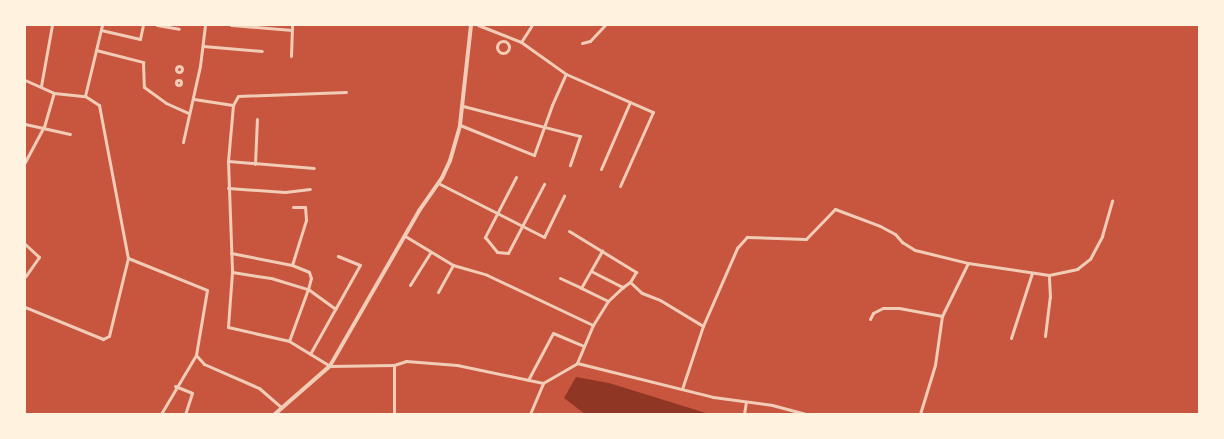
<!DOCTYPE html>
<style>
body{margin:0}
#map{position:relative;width:1224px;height:439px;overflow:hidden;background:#c8553d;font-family:Quicksand,sans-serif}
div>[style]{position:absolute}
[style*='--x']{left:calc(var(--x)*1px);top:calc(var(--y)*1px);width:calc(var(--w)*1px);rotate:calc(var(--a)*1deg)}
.water>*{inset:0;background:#8f3625}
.minor>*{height:3px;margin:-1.5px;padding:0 1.5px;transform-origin:1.5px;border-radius:1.5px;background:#f1ccb7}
.minor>.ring{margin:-1.5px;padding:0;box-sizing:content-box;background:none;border:3px solid #f1ccb7;border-radius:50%}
.tertiary>*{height:3.5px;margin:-1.75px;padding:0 1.75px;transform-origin:1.75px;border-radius:1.75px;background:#f1ccb7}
span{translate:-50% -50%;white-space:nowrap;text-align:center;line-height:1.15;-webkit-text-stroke:3px #fff3e0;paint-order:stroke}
.frame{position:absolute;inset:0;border:26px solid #fff3e0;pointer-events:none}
</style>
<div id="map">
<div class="water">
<i style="clip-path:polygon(576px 377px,609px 383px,709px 414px,585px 414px,564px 398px)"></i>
</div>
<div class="minor">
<i style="--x:157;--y:25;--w:22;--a:10"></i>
<i style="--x:231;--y:25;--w:61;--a:4.7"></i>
<i style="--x:478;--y:25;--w:46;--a:21.6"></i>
<i style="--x:521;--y:42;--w:55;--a:35.4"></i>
<i style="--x:566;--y:74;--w:95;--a:23.6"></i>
<i style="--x:653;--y:112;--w:81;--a:114"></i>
<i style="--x:101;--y:30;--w:40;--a:13"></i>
<i style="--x:140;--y:39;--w:14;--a:-78"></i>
<i class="ring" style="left:497px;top:41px;width:9px;height:9px"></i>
<i style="--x:521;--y:42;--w:20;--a:-57"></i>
<i style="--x:582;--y:43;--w:8;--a:-14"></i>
<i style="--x:590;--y:41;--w:22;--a:-47"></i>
<i style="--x:203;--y:46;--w:59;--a:4.8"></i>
<i style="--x:96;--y:50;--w:49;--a:14.3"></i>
<i style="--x:143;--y:62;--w:25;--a:88"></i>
<i style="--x:144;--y:87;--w:27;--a:36"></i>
<i style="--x:166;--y:103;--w:24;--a:24"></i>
<i style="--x:291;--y:56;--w:31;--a:-88"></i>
<i class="ring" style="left:176px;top:66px;width:3px;height:3px"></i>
<i style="--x:25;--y:80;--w:32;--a:24"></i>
<i style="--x:54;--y:93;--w:31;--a:6"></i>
<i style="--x:85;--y:96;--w:17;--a:33"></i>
<i style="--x:99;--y:105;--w:156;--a:79.3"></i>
<i style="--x:128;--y:258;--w:80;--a:103.7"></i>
<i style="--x:109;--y:336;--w:7;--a:153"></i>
<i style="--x:103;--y:339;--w:84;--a:-157.7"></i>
<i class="ring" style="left:176.5px;top:80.5px;width:2px;height:2px"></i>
<i style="--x:41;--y:86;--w:62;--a:-79.8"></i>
<i style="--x:346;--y:92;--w:108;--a:177.9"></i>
<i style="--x:238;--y:96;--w:10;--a:119"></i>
<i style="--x:233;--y:105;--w:56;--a:95.1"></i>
<i style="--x:228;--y:161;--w:111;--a:87.9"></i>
<i style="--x:232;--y:272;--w:55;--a:94.2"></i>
<i style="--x:228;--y:327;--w:63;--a:12.9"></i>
<i style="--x:289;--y:341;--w:48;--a:31.4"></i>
<i style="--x:330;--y:366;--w:64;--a:-0.9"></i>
<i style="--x:394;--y:365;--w:13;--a:-18"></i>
<i style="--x:406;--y:361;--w:51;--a:4.5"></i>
<i style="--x:457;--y:365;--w:88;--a:11.8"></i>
<i style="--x:85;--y:96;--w:73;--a:-76.5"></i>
<i style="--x:194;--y:99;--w:39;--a:9"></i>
<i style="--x:463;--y:106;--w:121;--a:14.4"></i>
<i style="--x:580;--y:136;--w:31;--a:109"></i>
<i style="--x:25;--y:124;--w:46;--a:12.5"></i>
<i style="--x:460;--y:125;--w:80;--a:22.1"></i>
<i style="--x:534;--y:155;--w:53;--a:-70.2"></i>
<i style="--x:552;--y:105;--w:34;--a:-66"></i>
<i style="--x:183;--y:142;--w:78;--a:-77.4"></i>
<i style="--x:200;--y:66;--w:41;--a:-83"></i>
<i style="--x:228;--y:161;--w:86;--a:4.7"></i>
<i style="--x:25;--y:162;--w:40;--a:-62"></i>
<i style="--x:44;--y:127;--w:35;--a:-74"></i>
<i style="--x:255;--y:164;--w:45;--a:-87.5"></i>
<i style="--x:601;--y:169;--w:73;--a:-66.6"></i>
<i style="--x:516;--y:177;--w:68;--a:117.3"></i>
<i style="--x:485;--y:237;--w:19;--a:51"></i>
<i style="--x:497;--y:252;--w:11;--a:5"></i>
<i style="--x:508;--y:253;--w:78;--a:-62.4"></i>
<i style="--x:438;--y:183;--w:119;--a:27"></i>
<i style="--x:544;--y:237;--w:46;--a:-64"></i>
<i style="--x:228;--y:188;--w:57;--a:4"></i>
<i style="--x:285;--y:192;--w:25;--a:-7"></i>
<i style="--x:569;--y:231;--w:79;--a:31.5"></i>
<i style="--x:636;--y:272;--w:12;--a:121"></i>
<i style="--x:630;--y:282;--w:16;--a:43"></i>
<i style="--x:642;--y:293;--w:19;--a:21"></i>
<i style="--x:660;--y:300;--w:50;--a:31.2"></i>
<i style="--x:405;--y:236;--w:56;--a:31.1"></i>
<i style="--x:453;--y:265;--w:35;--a:16"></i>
<i style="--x:487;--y:275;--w:117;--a:25.3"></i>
<i style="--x:593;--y:325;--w:28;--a:-58"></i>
<i style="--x:608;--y:301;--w:30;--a:-154"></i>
<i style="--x:25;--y:244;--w:19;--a:43"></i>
<i style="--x:39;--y:257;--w:24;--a:125"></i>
<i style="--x:231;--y:253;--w:62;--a:11.1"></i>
<i style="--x:292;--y:265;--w:18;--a:22"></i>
<i style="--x:309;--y:272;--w:6;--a:72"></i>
<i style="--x:311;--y:278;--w:11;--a:105"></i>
<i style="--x:308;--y:289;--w:55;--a:110.1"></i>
<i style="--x:128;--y:258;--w:85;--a:22.1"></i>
<i style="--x:207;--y:290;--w:66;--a:99.6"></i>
<i style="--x:196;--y:355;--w:69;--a:120.7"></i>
<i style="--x:292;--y:265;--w:47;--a:-72.7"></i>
<i style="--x:306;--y:220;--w:13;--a:-94"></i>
<i style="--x:305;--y:207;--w:12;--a:180"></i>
<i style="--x:591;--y:271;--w:36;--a:27"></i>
<i style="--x:623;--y:287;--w:9;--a:-36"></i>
<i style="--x:232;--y:272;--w:39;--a:9"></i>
<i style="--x:271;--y:278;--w:39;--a:17"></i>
<i style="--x:308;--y:289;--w:34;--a:36"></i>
<i style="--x:560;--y:278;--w:23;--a:25"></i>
<i style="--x:581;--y:288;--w:43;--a:-60.4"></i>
<i style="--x:410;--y:285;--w:39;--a:-58"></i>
<i style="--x:438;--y:292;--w:31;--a:-61"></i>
<i style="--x:608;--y:301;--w:21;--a:-43"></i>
<i style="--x:870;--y:319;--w:7;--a:-63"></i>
<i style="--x:873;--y:313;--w:11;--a:-27"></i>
<i style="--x:883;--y:308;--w:16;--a:0"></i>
<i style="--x:899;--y:308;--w:44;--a:10.5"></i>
<i style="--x:1045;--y:336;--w:39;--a:-83"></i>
<i style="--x:1050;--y:297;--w:22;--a:-93"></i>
<i style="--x:1011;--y:338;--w:68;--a:-72.1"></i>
<i style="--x:310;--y:354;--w:102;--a:-60.7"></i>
<i style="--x:360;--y:265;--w:24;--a:-158"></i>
<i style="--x:196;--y:355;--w:12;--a:48"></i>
<i style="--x:204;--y:364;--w:60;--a:23.6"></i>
<i style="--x:259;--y:388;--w:30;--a:41"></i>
<i style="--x:577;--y:363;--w:41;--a:-67.2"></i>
<i style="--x:528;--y:380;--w:53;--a:-62"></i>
<i style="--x:553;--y:333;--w:33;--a:23"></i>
<i style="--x:175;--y:386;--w:18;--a:22"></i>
<i style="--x:192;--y:393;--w:22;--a:108"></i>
<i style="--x:682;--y:389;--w:66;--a:-71.6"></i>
<i style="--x:703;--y:326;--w:85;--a:-66.4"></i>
<i style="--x:737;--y:248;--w:15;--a:-48"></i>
<i style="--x:747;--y:237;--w:59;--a:1.9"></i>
<i style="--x:806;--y:239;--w:42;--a:-46"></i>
<i style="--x:835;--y:209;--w:48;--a:20.7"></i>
<i style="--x:880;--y:226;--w:17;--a:28"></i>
<i style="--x:895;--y:234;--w:11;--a:49"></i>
<i style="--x:902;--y:242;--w:15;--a:32"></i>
<i style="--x:915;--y:250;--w:55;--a:13.8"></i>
<i style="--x:968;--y:263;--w:82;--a:8.4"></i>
<i style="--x:1049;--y:275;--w:29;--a:-12"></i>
<i style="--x:1077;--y:269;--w:16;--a:-38"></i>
<i style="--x:1090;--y:259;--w:26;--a:-62"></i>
<i style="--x:1102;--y:236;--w:37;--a:-74"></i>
<i style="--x:394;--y:414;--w:49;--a:-90"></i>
<i style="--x:530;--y:414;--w:34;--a:-67"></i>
<i style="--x:543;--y:383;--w:39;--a:-30"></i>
<i style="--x:577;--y:363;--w:140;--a:14"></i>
<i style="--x:713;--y:397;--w:60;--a:7.7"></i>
<i style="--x:772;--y:405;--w:35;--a:15"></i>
<i style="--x:744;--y:414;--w:12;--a:-81"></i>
<i style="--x:920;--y:414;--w:51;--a:-73"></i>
<i style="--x:935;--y:365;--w:49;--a:-81.9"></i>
<i style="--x:942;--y:316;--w:59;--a:-63.9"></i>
</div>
<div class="tertiary">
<i style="--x:275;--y:414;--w:73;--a:-41.1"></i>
<i style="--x:330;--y:366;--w:179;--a:-60.1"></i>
<i style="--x:419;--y:211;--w:40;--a:-55.1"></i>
<i style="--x:442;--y:178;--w:19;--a:-65"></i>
<i style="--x:450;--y:161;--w:37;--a:-74"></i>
<i style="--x:460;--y:125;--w:101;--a:-83.7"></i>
</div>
<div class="frame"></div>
</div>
